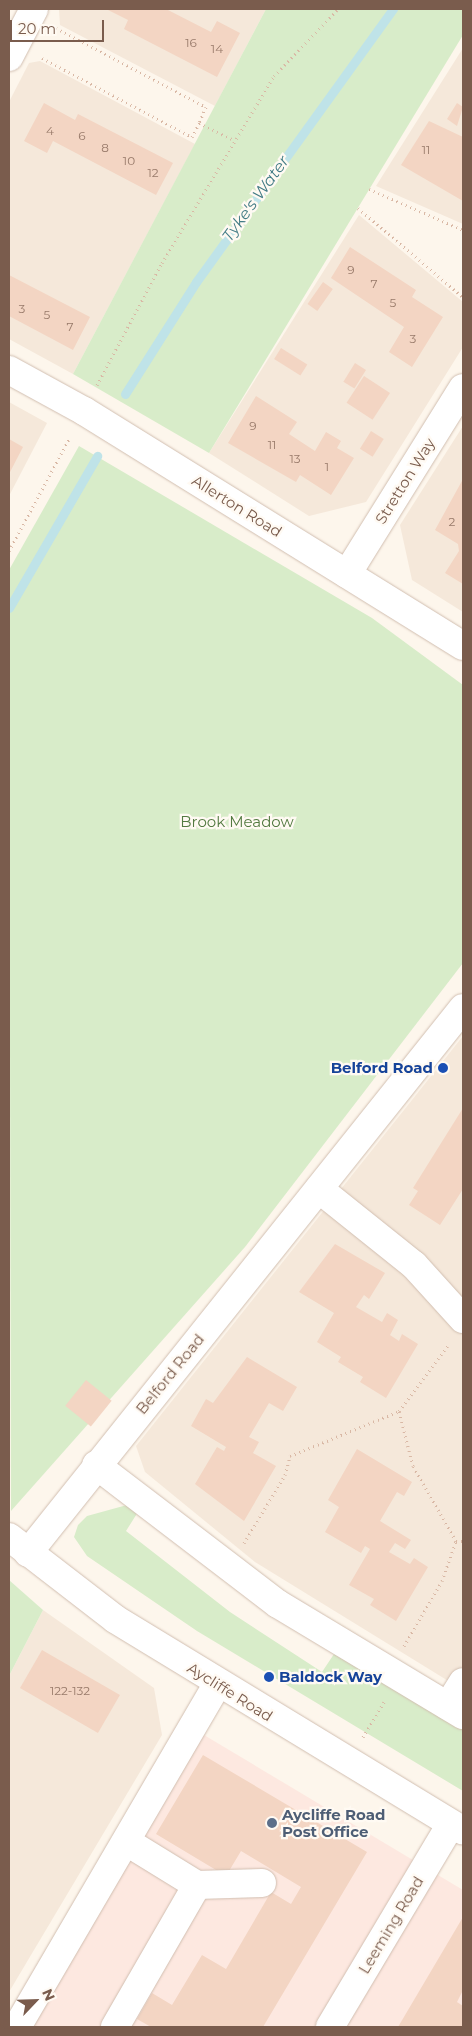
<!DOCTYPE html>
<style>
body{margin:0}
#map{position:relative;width:472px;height:2036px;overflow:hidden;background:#fdf6ec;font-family:Montserrat,sans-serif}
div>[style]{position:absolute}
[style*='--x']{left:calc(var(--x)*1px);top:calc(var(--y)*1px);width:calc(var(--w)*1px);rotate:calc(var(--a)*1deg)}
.residential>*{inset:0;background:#f5e8da}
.commercial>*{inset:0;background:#fde8e0}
.green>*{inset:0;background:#d8ecc9}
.stream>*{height:9px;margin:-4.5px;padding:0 4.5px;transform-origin:4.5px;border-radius:4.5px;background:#bfe3e8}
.building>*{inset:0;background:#f3d5c3;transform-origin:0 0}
.path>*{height:3px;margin-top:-1.5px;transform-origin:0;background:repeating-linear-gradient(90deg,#d9b8a5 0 1px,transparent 0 5px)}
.roads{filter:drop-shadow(0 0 1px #d1beb0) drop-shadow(0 0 1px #d1beb0)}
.minor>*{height:28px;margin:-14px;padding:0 14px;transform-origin:14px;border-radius:14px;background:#fff}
.dots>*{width:14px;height:14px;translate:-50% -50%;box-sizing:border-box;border:2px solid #fffaf3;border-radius:50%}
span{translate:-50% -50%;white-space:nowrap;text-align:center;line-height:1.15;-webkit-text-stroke:4.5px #fffaf3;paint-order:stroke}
.number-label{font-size:12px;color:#987a6a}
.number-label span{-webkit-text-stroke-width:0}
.street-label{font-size:15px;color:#7a5c4d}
.park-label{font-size:15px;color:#537a41}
.transit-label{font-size:15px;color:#164399;font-weight:700}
.right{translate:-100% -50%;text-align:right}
.left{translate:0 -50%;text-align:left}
.service-label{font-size:15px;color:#4e5e75;font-weight:700}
.water-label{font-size:16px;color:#437c86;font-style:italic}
.frame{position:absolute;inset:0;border:10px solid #7a5c4d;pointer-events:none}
.north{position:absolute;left:10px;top:1976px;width:50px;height:50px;-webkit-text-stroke:4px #fffaf3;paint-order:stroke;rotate:66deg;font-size:14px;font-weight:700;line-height:20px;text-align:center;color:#7a5c4d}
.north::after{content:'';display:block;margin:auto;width:18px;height:22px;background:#7a5c4d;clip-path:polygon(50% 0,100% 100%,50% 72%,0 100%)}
.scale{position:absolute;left:10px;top:20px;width:94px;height:22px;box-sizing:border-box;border:2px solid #7a5c4d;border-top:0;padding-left:6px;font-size:15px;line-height:18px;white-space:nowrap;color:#7a5c4d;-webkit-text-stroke:4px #fffaf3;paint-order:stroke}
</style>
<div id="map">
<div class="residential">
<i style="clip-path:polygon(59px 9px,266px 9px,215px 106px,60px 25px)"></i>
<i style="clip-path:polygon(463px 48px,463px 224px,376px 186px)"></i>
<i style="clip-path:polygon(40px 61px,195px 144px,73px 374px,9px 339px,9px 102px,29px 63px)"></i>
<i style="clip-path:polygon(359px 215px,463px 302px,463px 347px,366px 502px,309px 516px,209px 453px)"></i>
<i style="clip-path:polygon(9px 402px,47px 423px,9px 496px)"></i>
<i style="clip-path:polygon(463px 426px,463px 612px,412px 580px,400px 525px)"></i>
<i style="clip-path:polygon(463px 1036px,463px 1690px,255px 1562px,145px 1472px,136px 1446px)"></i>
<i style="clip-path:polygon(43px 1610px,154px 1688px,162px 1735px,9px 1992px,9px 1676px)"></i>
</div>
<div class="commercial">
<i style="clip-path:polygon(204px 1735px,463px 1890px,463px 2027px,30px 2027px)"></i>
</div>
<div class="green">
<i style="clip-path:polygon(266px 9px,463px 9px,463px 35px,209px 453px,73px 374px)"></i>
<i style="clip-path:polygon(79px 446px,372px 618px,463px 685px,463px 963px,245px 1247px,11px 1511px,9px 570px)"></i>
<i style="clip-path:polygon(127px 1505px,138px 1512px,126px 1531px,230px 1612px,322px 1672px,334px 1654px,463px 1729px,463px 1791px,197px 1631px,87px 1556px,74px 1537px,78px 1525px,87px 1516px)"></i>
<i style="clip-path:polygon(9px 1580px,43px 1610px,9px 1676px)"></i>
</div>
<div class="stream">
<i style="--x:125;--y:394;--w:133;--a:-57.6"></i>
<i style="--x:196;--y:282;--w:337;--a:-54.2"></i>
<i style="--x:9;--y:608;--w:176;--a:-59.9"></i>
</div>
<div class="building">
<i style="clip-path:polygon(106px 9px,166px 9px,211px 32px,217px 21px,240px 33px,217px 77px,124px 29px,128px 20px)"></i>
<i style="clip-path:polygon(44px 103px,75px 120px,78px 114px,173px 163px,156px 195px,53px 141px,47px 153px,24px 141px)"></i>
<i style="clip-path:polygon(457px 103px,463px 107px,457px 126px,447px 119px)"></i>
<i style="clip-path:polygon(429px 121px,463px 137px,463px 201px,401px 165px)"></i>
<i style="clip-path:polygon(350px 247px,416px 290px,412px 297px,443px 317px,412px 367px,389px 352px,404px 327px,331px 278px)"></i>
<i style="clip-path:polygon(9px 275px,90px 317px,73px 350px,9px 316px)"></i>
<i style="left:323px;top:282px;width:12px;height:27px;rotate:35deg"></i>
<i style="left:281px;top:348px;width:31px;height:13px;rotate:32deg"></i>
<i style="left:355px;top:363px;width:13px;height:22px;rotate:32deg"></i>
<i style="left:364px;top:376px;width:31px;height:32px;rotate:33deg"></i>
<i style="clip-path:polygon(256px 396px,297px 422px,289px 434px,315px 451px,326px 432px,341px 441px,337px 448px,354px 458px,331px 495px,300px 475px,296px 482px,228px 443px)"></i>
<i style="left:371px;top:431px;width:15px;height:21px;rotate:32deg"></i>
<i style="clip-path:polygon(9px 439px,23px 447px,9px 474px)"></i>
<i style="clip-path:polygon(463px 479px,463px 584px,445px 573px,459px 551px,458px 544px,435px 530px)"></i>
<i style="clip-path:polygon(463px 1108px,463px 1189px,440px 1225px,409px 1205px,418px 1191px,413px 1188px)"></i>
<i style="clip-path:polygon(335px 1244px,385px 1273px,369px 1299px,364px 1295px,356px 1307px,382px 1322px,387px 1313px,398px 1320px,390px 1335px,399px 1341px,402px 1334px,418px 1344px,386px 1398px,360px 1382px,363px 1377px,338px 1362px,341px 1357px,317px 1342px,334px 1313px,299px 1292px)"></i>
<i style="clip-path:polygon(247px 1357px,297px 1387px,283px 1411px,269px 1403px,249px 1437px,259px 1442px,253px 1453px,276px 1466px,244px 1521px,195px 1484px,217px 1447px,224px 1451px,226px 1447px,191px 1426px,206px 1399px,213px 1403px)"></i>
<i style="left:86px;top:1380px;width:33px;height:33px;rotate:39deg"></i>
<i style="clip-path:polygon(357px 1449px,412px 1482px,404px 1496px,397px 1492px,380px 1521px,411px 1540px,405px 1549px,395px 1543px,389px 1552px,410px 1564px,414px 1558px,428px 1567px,396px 1621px,370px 1605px,374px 1599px,349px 1585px,370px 1549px,365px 1546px,361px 1553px,325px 1532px,339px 1507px,328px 1500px)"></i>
<i style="left:42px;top:1650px;width:90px;height:44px;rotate:30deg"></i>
<i style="clip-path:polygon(203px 1755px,367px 1852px,263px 2027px,151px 2027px,137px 2019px,152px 1993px,172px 2005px,202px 1955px,226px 1969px,271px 1892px,291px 1904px,301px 1887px,241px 1851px,226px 1876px,156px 1834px)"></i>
<i style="clip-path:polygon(463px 1917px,463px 1990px,457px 2002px,463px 2006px,463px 2027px,398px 2027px)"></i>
</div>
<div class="path">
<i style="--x:56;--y:28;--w:170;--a:27.8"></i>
<i style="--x:206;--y:107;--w:17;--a:114"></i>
<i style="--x:199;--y:123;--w:39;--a:26"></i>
<i style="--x:42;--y:58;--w:170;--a:27.8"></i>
<i style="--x:192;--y:137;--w:16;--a:-63"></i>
<i style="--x:369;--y:189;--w:103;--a:23.6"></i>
<i style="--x:358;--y:208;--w:138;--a:40.3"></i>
<i style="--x:97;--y:385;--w:138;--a:-62"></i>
<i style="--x:162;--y:263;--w:218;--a:-59.1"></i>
<i style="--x:274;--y:76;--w:93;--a:-46.3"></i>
<i style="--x:9;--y:551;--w:129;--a:-61.8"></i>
<i style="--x:456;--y:1541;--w:7;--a:0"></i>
<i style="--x:244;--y:1543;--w:79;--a:-58.9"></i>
<i style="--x:285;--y:1475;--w:20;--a:-75"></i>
<i style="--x:290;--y:1456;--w:118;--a:-22.4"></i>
<i style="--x:404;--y:1646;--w:75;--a:-59.7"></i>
<i style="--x:442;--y:1581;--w:42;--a:-70.7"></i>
<i style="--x:456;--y:1541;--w:86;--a:-119.8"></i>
<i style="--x:413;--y:1466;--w:57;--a:-104.3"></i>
<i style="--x:399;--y:1411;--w:84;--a:-53.3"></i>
<i style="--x:363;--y:1737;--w:41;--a:-59"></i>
</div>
<div class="roads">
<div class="minor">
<i style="--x:9;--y:57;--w:54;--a:-62.5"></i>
<i style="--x:9;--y:370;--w:85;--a:28.7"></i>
<i style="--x:84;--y:411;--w:446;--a:31.8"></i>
<i style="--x:347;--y:574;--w:219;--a:-58.1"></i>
<i style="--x:319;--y:1189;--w:122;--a:38.7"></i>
<i style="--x:414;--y:1265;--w:73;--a:47.8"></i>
<i style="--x:96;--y:1465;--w:229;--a:37.4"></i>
<i style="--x:278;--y:1604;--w:216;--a:31"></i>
<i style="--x:9;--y:1537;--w:134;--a:37.7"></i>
<i style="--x:115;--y:1619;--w:407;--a:31.3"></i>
<i style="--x:28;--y:1553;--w:697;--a:-51.4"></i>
<i style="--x:448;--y:1706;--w:28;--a:-58"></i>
<i style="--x:127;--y:1842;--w:82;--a:31.6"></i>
<i style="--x:197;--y:1885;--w:65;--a:-1.8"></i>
<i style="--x:17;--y:2027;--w:396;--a:-59.7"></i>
<i style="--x:115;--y:2027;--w:164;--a:-60"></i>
<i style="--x:330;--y:2027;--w:236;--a:-59.2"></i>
</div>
</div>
<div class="dots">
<i style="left:443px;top:1068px;background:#1a4fb4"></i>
<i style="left:269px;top:1677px;background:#1a4fb4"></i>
<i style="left:272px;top:1823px;background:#5c6f8a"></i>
</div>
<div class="number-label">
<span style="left:191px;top:43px">16</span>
<span style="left:217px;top:49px">14</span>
<span style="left:50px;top:131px">4</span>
<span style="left:82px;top:136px">6</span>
<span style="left:105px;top:148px">8</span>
<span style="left:426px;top:150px">11</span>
<span style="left:129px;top:161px">10</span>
<span style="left:153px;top:173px">12</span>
<span style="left:351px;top:270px">9</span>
<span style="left:374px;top:284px">7</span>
<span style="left:393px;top:303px">5</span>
<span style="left:22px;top:309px">3</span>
<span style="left:47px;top:315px">5</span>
<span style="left:70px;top:327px">7</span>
<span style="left:413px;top:339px">3</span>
<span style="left:253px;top:426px">9</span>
<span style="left:272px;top:445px">11</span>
<span style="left:295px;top:459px">13</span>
<span style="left:327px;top:467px">1</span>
<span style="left:452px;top:522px">2</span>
<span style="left:70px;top:1691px">122-132</span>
</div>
<div class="street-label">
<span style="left:405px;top:481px;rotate:-58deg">Stretton Way</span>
<span style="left:237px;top:506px;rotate:32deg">Allerton Road</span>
<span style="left:170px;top:1374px;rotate:-51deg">Belford Road</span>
<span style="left:230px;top:1692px;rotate:32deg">Aycliffe Road</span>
<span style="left:391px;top:1925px;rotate:-59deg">Leeming Road</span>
</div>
<div class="park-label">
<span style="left:237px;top:822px">Brook Meadow</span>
</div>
<div class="transit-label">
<span class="right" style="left:433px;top:1068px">Belford Road</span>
<span class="left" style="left:279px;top:1677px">Baldock Way</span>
</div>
<div class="service-label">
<span class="left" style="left:282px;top:1823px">Aycliffe Road<br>Post Office</span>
</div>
<div class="water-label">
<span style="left:256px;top:199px;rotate:-54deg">Tyke's Water</span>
</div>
<div class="frame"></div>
<div class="north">N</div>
<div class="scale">20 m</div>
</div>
